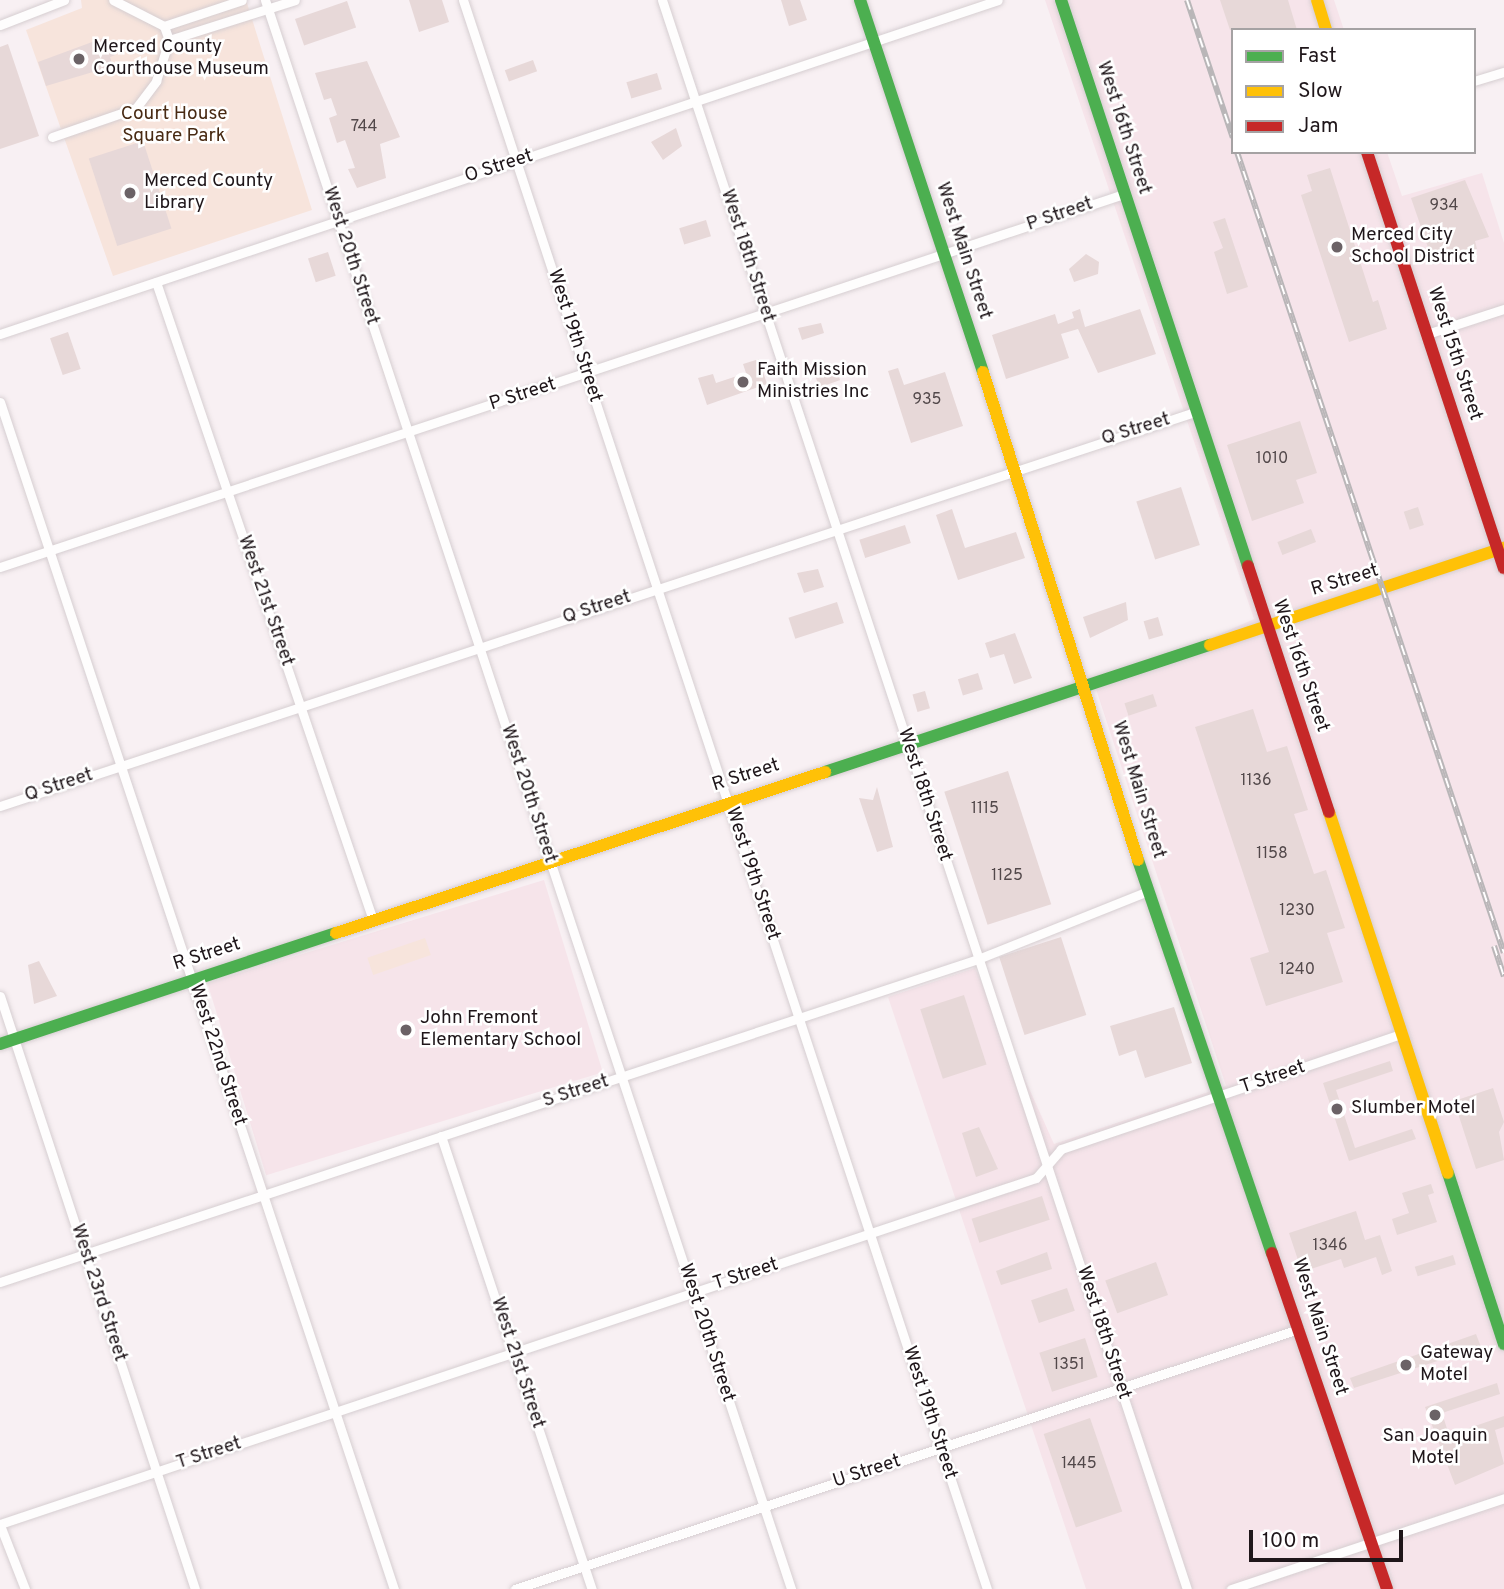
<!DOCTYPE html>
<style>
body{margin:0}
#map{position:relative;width:1504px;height:1589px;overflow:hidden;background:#f8f0f3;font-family:Overpass,sans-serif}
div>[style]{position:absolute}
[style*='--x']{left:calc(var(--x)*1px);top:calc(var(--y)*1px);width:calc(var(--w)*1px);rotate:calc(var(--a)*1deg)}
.built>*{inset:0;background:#f6e4ea;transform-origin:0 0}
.green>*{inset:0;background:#f7e4dc;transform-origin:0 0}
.building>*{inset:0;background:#e7d8d8;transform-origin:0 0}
.roads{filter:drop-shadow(0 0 2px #d6ced1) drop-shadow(0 0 2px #d6ced1)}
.street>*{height:9px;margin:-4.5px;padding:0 4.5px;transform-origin:4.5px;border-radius:4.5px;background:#fefdfd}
.fast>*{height:12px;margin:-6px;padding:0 6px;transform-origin:6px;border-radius:6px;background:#4caf50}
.slow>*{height:12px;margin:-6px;padding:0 6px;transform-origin:6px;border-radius:6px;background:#ffc107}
.jam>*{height:12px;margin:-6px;padding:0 6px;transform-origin:6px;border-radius:6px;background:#c62828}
.rail>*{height:6px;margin-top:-3px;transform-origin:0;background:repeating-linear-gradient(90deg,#fff 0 10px,#b9b6b8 0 20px);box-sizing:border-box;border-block:2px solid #b9b6b8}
.dots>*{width:19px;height:19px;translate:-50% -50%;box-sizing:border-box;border:4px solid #fff;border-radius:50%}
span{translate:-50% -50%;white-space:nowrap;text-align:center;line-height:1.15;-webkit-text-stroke:5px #fff;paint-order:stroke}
.number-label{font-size:16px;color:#52484a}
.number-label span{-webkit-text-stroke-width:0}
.poi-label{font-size:19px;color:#1f161a}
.left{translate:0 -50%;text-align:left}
.park-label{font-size:19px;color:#482a13}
.street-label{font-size:19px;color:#1f161a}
.legend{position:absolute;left:1231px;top:28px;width:245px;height:126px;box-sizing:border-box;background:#fff;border:2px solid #a5a2a3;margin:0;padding:9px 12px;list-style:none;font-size:21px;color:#1f161a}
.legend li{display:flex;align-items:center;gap:14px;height:35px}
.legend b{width:35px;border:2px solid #a5a2a3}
.scale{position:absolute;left:1249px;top:1530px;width:154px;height:32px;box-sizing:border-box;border:4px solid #1f161a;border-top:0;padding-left:9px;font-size:21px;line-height:24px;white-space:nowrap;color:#1f161a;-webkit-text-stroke:5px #fff;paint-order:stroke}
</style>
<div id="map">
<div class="built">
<i style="clip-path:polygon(1045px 0,1334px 0,1344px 30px,1233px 30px,1233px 152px,1387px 152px,1402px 196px,1482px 173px,1504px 243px,1504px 1589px,1086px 1589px,888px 997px,975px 968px,1054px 1144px,1226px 1086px,1096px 689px,1254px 619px)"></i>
<i style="left:544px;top:880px;width:201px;height:352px;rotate:73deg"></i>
</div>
<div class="green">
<i style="clip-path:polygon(81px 0,246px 0,312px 210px,113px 276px,26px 30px,82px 8px)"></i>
<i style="left:425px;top:938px;width:18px;height:61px;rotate:71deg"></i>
</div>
<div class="building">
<i style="clip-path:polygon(409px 0,442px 0,449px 22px,419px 32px)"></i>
<i style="clip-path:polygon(781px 0,800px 0,807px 20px,789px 26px)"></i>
<i style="clip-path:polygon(1220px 0,1288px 0,1297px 30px,1230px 30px)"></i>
<i style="left:347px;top:1px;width:28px;height:55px;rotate:71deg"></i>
<i style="clip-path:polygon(103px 38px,115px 55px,110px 57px,113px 66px,46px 86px,38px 62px)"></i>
<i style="clip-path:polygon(8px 44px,39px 136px,0 149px,0 47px)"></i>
<i style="left:533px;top:60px;width:12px;height:30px;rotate:70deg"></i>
<i style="clip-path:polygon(367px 61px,400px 137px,380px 144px,386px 178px,357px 188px,348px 169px,355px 168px,345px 140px,337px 143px,329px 118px,337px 115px,331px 98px,324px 100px,315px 73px)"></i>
<i style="left:657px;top:73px;width:17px;height:32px;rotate:73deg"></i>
<i style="clip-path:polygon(676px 128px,682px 146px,663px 160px,651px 142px)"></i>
<i style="left:143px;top:141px;width:92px;height:57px;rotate:72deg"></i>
<i style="clip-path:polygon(1330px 168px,1373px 302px,1378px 300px,1387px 329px,1349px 342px,1301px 195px,1312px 191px,1307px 175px)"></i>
<i style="clip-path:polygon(1465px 180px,1489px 237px,1475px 241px,1477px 249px,1433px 262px,1411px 198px)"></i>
<i style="clip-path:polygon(1225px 218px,1248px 287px,1227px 294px,1214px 252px,1223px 248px,1213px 222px)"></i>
<i style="left:706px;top:220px;width:17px;height:28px;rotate:73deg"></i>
<i style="left:328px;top:252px;width:25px;height:21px;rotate:72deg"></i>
<i style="clip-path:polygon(1086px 254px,1099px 262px,1098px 274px,1074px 282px,1069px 269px)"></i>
<i style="clip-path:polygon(1080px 309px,1085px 327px,1140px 309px,1156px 354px,1098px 373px,1078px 329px,1061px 334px,1069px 358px,1006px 379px,992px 335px,1055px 314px,1058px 324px,1074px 318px,1072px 312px)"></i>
<i style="clip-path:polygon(821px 323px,824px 333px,802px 340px,798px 328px)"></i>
<i style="left:68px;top:332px;width:39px;height:19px;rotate:71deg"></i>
<i style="clip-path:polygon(759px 359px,767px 384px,707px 405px,698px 378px,713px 374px,716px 383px,746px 373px,743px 364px)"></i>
<i style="left:835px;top:366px;width:15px;height:22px;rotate:70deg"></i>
<i style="clip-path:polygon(898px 368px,904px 385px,945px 372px,963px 426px,911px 443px,888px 371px)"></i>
<i style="clip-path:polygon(1300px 421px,1317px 473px,1296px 480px,1304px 503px,1252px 521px,1227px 445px)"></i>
<i style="left:1181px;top:487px;width:61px;height:47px;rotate:72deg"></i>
<i style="left:1418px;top:507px;width:19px;height:15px;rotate:72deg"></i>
<i style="clip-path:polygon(952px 509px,965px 548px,1016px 532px,1025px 558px,958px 580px,936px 515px)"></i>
<i style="left:905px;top:525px;width:19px;height:48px;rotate:72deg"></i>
<i style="left:1311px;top:529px;width:14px;height:36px;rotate:69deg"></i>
<i style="clip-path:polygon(818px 569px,824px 587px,804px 593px,797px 573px)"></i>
<i style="left:837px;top:602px;width:22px;height:51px;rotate:72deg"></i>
<i style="clip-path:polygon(1126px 602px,1128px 620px,1090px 638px,1083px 617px)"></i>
<i style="left:1158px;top:617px;width:19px;height:15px;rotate:74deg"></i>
<i style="clip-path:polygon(1015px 633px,1032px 678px,1014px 684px,1004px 654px,990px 658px,985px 643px)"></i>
<i style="left:978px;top:673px;width:17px;height:21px;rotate:73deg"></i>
<i style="left:925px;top:691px;width:18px;height:13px;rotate:74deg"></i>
<i style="left:1153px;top:694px;width:13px;height:30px;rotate:72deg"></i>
<i style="clip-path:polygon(1253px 709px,1267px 752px,1287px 746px,1308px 810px,1294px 814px,1314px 874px,1326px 870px,1345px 928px,1327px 933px,1343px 982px,1266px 1006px,1250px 958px,1269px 952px,1195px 727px)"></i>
<i style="left:1008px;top:771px;width:140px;height:67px;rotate:72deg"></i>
<i style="clip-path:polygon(877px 787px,893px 847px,877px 852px,859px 798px,873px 800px)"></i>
<i style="left:1061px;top:937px;width:82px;height:65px;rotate:72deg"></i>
<i style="clip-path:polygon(39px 961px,57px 996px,34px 1004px,28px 965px)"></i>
<i style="left:964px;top:995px;width:73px;height:46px;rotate:72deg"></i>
<i style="clip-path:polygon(1174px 1007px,1192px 1063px,1145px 1078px,1136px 1050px,1119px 1056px,1110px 1026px)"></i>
<i style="clip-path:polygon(1390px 1061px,1393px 1071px,1336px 1090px,1355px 1148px,1412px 1129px,1416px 1139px,1349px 1161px,1323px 1083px)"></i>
<i style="clip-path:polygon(1493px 1088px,1504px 1122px,1499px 1132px,1504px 1160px,1476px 1169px,1454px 1101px)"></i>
<i style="clip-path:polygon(979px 1127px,998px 1169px,976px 1177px,962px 1133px)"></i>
<i style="clip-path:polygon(1431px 1184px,1434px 1193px,1428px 1195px,1437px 1222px,1397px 1235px,1392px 1219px,1409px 1213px,1402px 1193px)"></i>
<i style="left:1042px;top:1196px;width:25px;height:74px;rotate:72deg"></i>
<i style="clip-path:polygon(1356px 1211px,1365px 1240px,1380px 1235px,1392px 1271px,1382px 1275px,1376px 1257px,1344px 1268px,1341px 1259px,1302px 1272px,1289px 1233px)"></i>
<i style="clip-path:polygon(1047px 1252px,1052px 1269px,1001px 1285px,996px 1271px)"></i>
<i style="left:1453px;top:1255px;width:10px;height:40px;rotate:73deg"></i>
<i style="left:1156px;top:1262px;width:35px;height:54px;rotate:70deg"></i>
<i style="left:1067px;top:1288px;width:24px;height:38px;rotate:71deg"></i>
<i style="clip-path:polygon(1476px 1334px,1481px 1347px,1354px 1388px,1350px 1378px)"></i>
<i style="left:1085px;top:1338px;width:41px;height:48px;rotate:72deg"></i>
<i style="clip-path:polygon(1497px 1383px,1500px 1394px,1442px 1413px,1449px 1435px,1504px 1416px,1504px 1427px,1495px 1430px,1504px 1464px,1455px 1485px,1425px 1407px)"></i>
<i style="left:1090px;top:1418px;width:99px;height:49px;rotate:71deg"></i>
</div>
<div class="roads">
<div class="street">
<i style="--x:265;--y:0;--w:1674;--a:71.68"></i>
<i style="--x:463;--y:0;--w:1673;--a:71.75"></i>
<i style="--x:662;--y:0;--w:1673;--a:71.72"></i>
<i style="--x:0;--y:25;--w:69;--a:-21.3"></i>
<i style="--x:164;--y:26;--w:82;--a:-18.4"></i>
<i style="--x:169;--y:40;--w:132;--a:-17.6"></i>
<i style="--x:1474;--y:81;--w:31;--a:-17"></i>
<i style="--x:52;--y:137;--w:89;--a:-19"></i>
<i style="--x:136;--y:108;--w:34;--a:-53"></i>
<i style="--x:156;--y:81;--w:43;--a:-72.4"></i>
<i style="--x:169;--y:40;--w:15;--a:-110"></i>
<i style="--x:164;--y:26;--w:57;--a:-153"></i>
<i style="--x:156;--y:282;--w:674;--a:71.22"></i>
<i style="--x:0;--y:334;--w:1052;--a:-18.5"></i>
<i style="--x:1427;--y:334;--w:81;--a:-18"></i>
<i style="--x:0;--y:402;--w:1251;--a:71.64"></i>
<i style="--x:0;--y:567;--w:1184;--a:-18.36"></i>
<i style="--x:0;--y:806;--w:1258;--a:-18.25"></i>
<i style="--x:0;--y:996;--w:624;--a:71.8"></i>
<i style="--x:441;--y:1136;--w:478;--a:71.6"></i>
<i style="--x:0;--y:1282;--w:1030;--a:-18.28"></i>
<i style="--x:978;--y:959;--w:183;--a:-21.8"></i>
<i style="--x:0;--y:1524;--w:1092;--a:-18.47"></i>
<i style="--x:1036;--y:1178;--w:38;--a:-49"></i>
<i style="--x:1061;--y:1149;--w:359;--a:-18.7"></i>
<i style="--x:0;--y:1525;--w:69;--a:68.7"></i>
<i style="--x:515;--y:1589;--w:826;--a:-18.35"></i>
<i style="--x:1231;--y:1589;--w:288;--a:-18.4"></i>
</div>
<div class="fast">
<i style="--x:860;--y:0;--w:392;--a:71.7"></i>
<i style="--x:1061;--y:0;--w:596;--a:71.72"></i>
<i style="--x:825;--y:772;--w:405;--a:-18.3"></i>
<i style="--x:1138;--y:860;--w:415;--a:71.2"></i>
<i style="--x:0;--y:1044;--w:354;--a:-18.3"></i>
<i style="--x:1448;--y:1173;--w:180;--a:71.9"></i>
</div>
<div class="slow">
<i style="--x:1317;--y:0;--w:31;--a:73"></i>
<i style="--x:983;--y:372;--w:512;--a:72.38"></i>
<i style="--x:1210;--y:645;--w:310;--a:-18.3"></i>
<i style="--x:1329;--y:812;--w:380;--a:71.8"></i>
<i style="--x:336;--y:933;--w:515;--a:-18.22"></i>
</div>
<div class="jam">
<i style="--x:1367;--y:152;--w:438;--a:71.8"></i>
<i style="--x:1248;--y:566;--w:259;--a:71.8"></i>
<i style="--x:1272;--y:1253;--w:355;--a:71.1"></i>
</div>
</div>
<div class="rail">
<i style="--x:1187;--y:0;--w:145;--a:71.6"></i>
<i style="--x:1237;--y:152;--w:844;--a:71.57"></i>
<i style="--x:1494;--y:946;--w:32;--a:72"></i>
</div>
<div class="dots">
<i style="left:79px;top:59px;background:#6b6266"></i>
<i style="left:130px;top:193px;background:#6b6266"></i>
<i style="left:1337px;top:247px;background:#6b6266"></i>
<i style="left:743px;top:382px;background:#6b6266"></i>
<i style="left:406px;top:1030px;background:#6b6266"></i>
<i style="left:1337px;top:1109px;background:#6b6266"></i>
<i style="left:1406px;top:1365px;background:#6b6266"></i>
<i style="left:1435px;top:1415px;background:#6b6266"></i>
</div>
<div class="number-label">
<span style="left:364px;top:127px">744</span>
<span style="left:1444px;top:206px">934</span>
<span style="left:927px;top:400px">935</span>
<span style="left:1272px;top:459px">1010</span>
<span style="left:1256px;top:781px">1136</span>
<span style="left:985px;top:809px">1115</span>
<span style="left:1272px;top:854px">1158</span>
<span style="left:1007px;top:876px">1125</span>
<span style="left:1297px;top:911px">1230</span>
<span style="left:1297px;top:970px">1240</span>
<span style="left:1330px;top:1246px">1346</span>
<span style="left:1069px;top:1365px">1351</span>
<span style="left:1079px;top:1464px">1445</span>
</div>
<div class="poi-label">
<span class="left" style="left:93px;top:59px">Merced County<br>Courthouse Museum</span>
<span class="left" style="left:144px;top:193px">Merced County<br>Library</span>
<span class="left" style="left:1351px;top:247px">Merced City<br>School District</span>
<span class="left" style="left:757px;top:382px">Faith Mission<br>Ministries Inc</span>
<span class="left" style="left:420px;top:1030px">John Fremont<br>Elementary School</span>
<span class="left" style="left:1351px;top:1109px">Slumber Motel</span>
<span class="left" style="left:1420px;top:1365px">Gateway<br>Motel</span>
<span style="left:1435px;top:1448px">San Joaquin<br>Motel</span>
</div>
<div class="park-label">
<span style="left:174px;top:126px">Court House<br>Square Park</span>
</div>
<div class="street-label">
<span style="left:1123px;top:128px;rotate:72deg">West 16th Street</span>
<span style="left:499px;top:167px;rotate:-18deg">O Street</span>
<span style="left:1060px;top:215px;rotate:-19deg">P Street</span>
<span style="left:963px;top:251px;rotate:72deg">West Main Street</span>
<span style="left:350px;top:256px;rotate:72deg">West 20th Street</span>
<span style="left:747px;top:256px;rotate:72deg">West 18th Street</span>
<span style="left:574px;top:336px;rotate:72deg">West 19th Street</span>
<span style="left:1454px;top:354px;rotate:72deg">West 15th Street</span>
<span style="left:523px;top:395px;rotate:-18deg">P Street</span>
<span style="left:1136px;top:430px;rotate:-17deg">Q Street</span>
<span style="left:1345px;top:581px;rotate:-17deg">R Street</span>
<span style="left:265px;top:601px;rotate:71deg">West 21st Street</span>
<span style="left:597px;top:608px;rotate:-18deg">Q Street</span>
<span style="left:1300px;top:666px;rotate:71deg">West 16th Street</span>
<span style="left:746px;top:776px;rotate:-18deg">R Street</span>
<span style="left:59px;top:786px;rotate:-18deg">Q Street</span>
<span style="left:1138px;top:790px;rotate:73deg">West Main Street</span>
<span style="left:528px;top:794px;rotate:72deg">West 20th Street</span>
<span style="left:924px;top:795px;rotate:72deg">West 18th Street</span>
<span style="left:752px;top:874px;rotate:72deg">West 19th Street</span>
<span style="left:207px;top:955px;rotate:-18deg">R Street</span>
<span style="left:217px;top:1055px;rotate:72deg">West 22nd Street</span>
<span style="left:1273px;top:1078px;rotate:-19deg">T Street</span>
<span style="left:576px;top:1092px;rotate:-18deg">S Street</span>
<span style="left:746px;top:1275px;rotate:-18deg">T Street</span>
<span style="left:98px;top:1293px;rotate:72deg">West 23rd Street</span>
<span style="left:1319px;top:1327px;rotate:72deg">West Main Street</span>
<span style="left:706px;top:1333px;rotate:72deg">West 20th Street</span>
<span style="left:1103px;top:1333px;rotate:72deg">West 18th Street</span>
<span style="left:517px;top:1363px;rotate:72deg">West 21st Street</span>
<span style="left:929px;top:1413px;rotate:72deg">West 19th Street</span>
<span style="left:209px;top:1454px;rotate:-18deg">T Street</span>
<span style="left:867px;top:1472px;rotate:-18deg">U Street</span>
</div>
<ul class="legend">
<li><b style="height:9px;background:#4caf50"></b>Fast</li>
<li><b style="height:9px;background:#ffc107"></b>Slow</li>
<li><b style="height:9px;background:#c62828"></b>Jam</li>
</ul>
<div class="scale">100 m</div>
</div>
